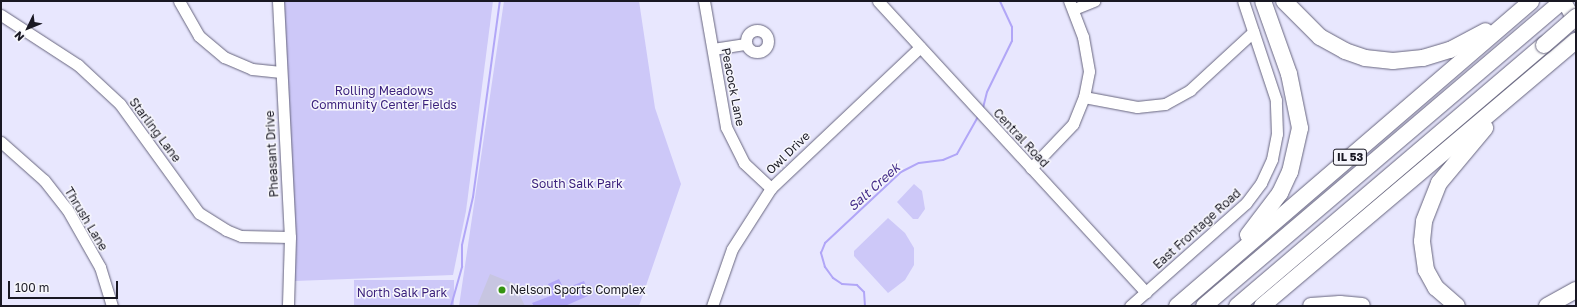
<!DOCTYPE html>
<style>
body{margin:0}
#map{position:relative;width:1577px;height:307px;overflow:hidden;background:#e8e7fe;font-family:"Golos Text",sans-serif}
div>[style]{position:absolute}
[style*='--x']{left:calc(var(--x)*1px);top:calc(var(--y)*1px);width:calc(var(--w)*1px);rotate:calc(var(--a)*1deg)}
.green>*{inset:0;background:#cdc8f8;transform-origin:0 0}
.water>*{inset:0;background:#b1a6f7}
.stream>*{height:2px;margin:-1px;padding:0 1px;transform-origin:1px;border-radius:1px;background:#b1a6f7}
.building>*{inset:0;background:#c7c5e1}
.roads{filter:drop-shadow(0 0 1px #67657e) drop-shadow(0 0 1px #67657e)}
.minor>*{height:11px;margin:-5.5px;padding:0 5.5px;transform-origin:5.5px;border-radius:5.5px;background:#fff}
.minor>.ring{margin:-5.5px;padding:0;box-sizing:content-box;background:none;border:11px solid #fff;border-radius:50%}
.major>*{height:14px;margin:-7px;padding:0 7px;transform-origin:7px;border-radius:7px;background:#fff}
.highway>*{height:16px;margin:-8px;padding:0 8px;transform-origin:8px;border-radius:8px;background:#fff}
.bridges{filter:drop-shadow(0 0 1px #67657e) drop-shadow(0 0 1px #67657e)}
.highway-bridge>*{height:16px;margin:-8px;padding:0 8px;transform-origin:8px;border-radius:8px;background:#fff}
.dots>*{width:11px;height:11px;translate:-50% -50%;box-sizing:border-box;border:2px solid #f6f6fc;border-radius:50%}
span{translate:-50% -50%;white-space:nowrap;text-align:center;line-height:1.15;-webkit-text-stroke:3px #f6f6fc;paint-order:stroke}
.shield-label span{padding:1px 3px;background:#f6f6fc;border:1px solid;border-radius:3px;-webkit-text-stroke-width:0}
.shield-label{font-size:11px;color:#191823;font-weight:700}
.street-label{font-size:12px;color:#191823}
.park-label{font-size:12px;color:#3c227d}
.poi-label{font-size:12px;color:#191823}
.left{translate:0 -50%;text-align:left}
.water-label{font-size:13px;color:#48318c;font-style:italic}
.frame{position:absolute;inset:0;border:2px solid #191823;pointer-events:none}
.north{position:absolute;left:8px;top:8px;width:40px;height:40px;-webkit-text-stroke:3px #f6f6fc;paint-order:stroke;rotate:227deg;font-size:11px;font-weight:700;line-height:16px;text-align:center;color:#191823}
.north::after{content:'';display:block;margin:auto;width:14px;height:18px;background:#191823;clip-path:polygon(50% 0,100% 100%,50% 72%,0 100%)}
.scale{position:absolute;left:8px;top:281px;width:110px;height:18px;box-sizing:border-box;border:2px solid #191823;border-top:0;padding-left:5px;font-size:12px;line-height:14px;white-space:nowrap;color:#191823;-webkit-text-stroke:3px #f6f6fc;paint-order:stroke}
</style>
<div id="map">
<div class="green">
<i style="clip-path:polygon(281px 1px,493px 1px,466px 211px,453px 275px,295px 281px)"></i>
<i style="clip-path:polygon(504px 1px,639px 1px,655px 108px,681px 184px,639px 306px,459px 306px)"></i>
<i style="clip-path:polygon(914px 184px,922px 191px,925px 209px,918px 219px,913px 219px,897px 202px)"></i>
<i style="clip-path:polygon(888px 218px,905px 233px,914px 248px,914px 265px,905px 280px,888px 293px,854px 256px,854px 251px)"></i>
<i style="left:354px;top:280px;width:100px;height:26px"></i>
</div>
<div class="water">
<i style="clip-path:polygon(559px 279px,564px 289px,584px 281px,590px 295px,565px 306px,534px 306px,532px 303px,553px 295px,548px 284px)"></i>
</div>
<div class="stream">
<i style="--x:983;--y:108;--w:16;--a:-76"></i>
<i style="--x:987;--y:92;--w:57;--a:-63.9"></i>
<i style="--x:1012;--y:41;--w:14;--a:-90"></i>
<i style="--x:1012;--y:27;--w:29;--a:-115"></i>
<i style="--x:451;--y:306;--w:41;--a:-74.2"></i>
<i style="--x:462;--y:267;--w:22;--a:-90"></i>
<i style="--x:462;--y:245;--w:49;--a:-77.1"></i>
<i style="--x:473;--y:197;--w:198;--a:-82.2"></i>
<i style="--x:865;--y:306;--w:14;--a:-94"></i>
<i style="--x:864;--y:292;--w:10;--a:-135"></i>
<i style="--x:857;--y:285;--w:15;--a:-176"></i>
<i style="--x:842;--y:284;--w:11;--a:-146"></i>
<i style="--x:833;--y:278;--w:14;--a:-126"></i>
<i style="--x:825;--y:267;--w:15;--a:-106"></i>
<i style="--x:821;--y:253;--w:11;--a:-68"></i>
<i style="--x:825;--y:243;--w:104;--a:-43.1"></i>
<i style="--x:901;--y:172;--w:20;--a:-27"></i>
<i style="--x:919;--y:163;--w:24;--a:-7"></i>
<i style="--x:943;--y:160;--w:15;--a:-23"></i>
<i style="--x:957;--y:154;--w:45;--a:-60.6"></i>
</div>
<div class="building">
<i style="clip-path:polygon(490px 274px,523px 287px,519px 294px,525px 306px,477px 306px)"></i>
</div>
<div class="roads">
<div class="minor">
<i style="--x:179;--y:1;--w:40;--a:60.3"></i>
<i style="--x:199;--y:36;--w:33;--a:40"></i>
<i style="--x:224;--y:57;--w:30;--a:23"></i>
<i style="--x:252;--y:69;--w:29;--a:6"></i>
<i style="--x:278;--y:1;--w:236;--a:87.1"></i>
<i style="--x:290;--y:237;--w:69;--a:91.7"></i>
<i style="--x:704;--y:1;--w:128;--a:80.1"></i>
<i style="--x:726;--y:127;--w:40;--a:63.4"></i>
<i style="--x:744;--y:163;--w:37;--a:43"></i>
<i style="--x:878;--y:1;--w:396;--a:47.4"></i>
<i style="--x:1074;--y:9;--w:22;--a:-22"></i>
<i style="--x:1;--y:15;--w:92;--a:33"></i>
<i style="--x:78;--y:65;--w:57;--a:42.9"></i>
<i style="--x:120;--y:104;--w:135;--a:54.1"></i>
<i style="--x:199;--y:213;--w:32;--a:32"></i>
<i style="--x:226;--y:230;--w:16;--a:22"></i>
<i style="--x:241;--y:236;--w:49;--a:1.2"></i>
<i class="ring" style="left:746px;top:30px;width:11px;height:11px"></i>
<i style="--x:713;--y:49;--w:33;--a:-9"></i>
<i style="--x:1084;--y:97;--w:54;--a:10.7"></i>
<i style="--x:1137;--y:107;--w:28;--a:-6"></i>
<i style="--x:1165;--y:104;--w:29;--a:-29"></i>
<i style="--x:1190;--y:90;--w:86;--a:-42.6"></i>
<i style="--x:1;--y:142;--w:57;--a:41.5"></i>
<i style="--x:44;--y:180;--w:37;--a:52"></i>
<i style="--x:67;--y:209;--w:67;--a:60.4"></i>
<i style="--x:100;--y:267;--w:41;--a:72.9"></i>
<i style="--x:1031;--y:168;--w:61;--a:-46.3"></i>
<i style="--x:1073;--y:124;--w:29;--a:-68"></i>
<i style="--x:1084;--y:97;--w:26;--a:-79"></i>
<i style="--x:1089;--y:71;--w:35;--a:-100"></i>
<i style="--x:1083;--y:37;--w:39;--a:-111"></i>
<i style="--x:712;--y:306;--w:60;--a:-70.7"></i>
<i style="--x:732;--y:249;--w:72;--a:-57.4"></i>
<i style="--x:771;--y:188;--w:205;--a:-43.4"></i>
<i style="--x:1130;--y:306;--w:155;--a:-41.6"></i>
<i style="--x:1246;--y:203;--w:25;--a:-53"></i>
<i style="--x:1261;--y:183;--w:26;--a:-65"></i>
<i style="--x:1272;--y:159;--w:25;--a:-79"></i>
<i style="--x:1277;--y:134;--w:34;--a:-92"></i>
<i style="--x:1276;--y:100;--w:104;--a:-108.4"></i>
</div>
<div class="major">
<i style="--x:1564;--y:1;--w:26;--a:62"></i>
</div>
<div class="highway">
<i style="--x:1284;--y:1;--w:51;--a:45"></i>
<i style="--x:1320;--y:37;--w:29;--a:29"></i>
<i style="--x:1345;--y:51;--w:21;--a:19"></i>
<i style="--x:1365;--y:58;--w:28;--a:6"></i>
<i style="--x:1393;--y:61;--w:30;--a:-6"></i>
<i style="--x:1423;--y:58;--w:28;--a:-17"></i>
<i style="--x:1450;--y:50;--w:40;--a:-28"></i>
<i style="--x:1248;--y:235;--w:53;--a:-52.7"></i>
<i style="--x:1280;--y:193;--w:23;--a:-65"></i>
<i style="--x:1290;--y:172;--w:45;--a:-77.2"></i>
<i style="--x:1300;--y:128;--w:55;--a:-101.5"></i>
<i style="--x:1289;--y:74;--w:77;--a:-109.6"></i>
<i style="--x:1177;--y:306;--w:467;--a:-40.7"></i>
<i style="--x:1204;--y:306;--w:471;--a:-40.4"></i>
<i style="--x:1237;--y:306;--w:403;--a:-40.4"></i>
<i style="--x:1262;--y:306;--w:411;--a:-40.2"></i>
<i style="--x:1311;--y:306;--w:29;--a:-4"></i>
<i style="--x:1340;--y:304;--w:22;--a:5"></i>
<i style="--x:1457;--y:306;--w:28;--a:-139"></i>
<i style="--x:1436;--y:288;--w:21;--a:-119"></i>
<i style="--x:1426;--y:270;--w:29;--a:-98"></i>
<i style="--x:1422;--y:241;--w:20;--a:-84"></i>
<i style="--x:1424;--y:221;--w:41;--a:-68.5"></i>
<i style="--x:1439;--y:183;--w:72;--a:-50.1"></i>
<i style="--x:1547;--y:306;--w:33;--a:-29"></i>
</div>
</div>
<div class="bridges">
<div class="highway-bridge">
<i style="--x:1544;--y:45;--w:43;--a:-41.2"></i>
</div>
</div>
<div class="dots">
<i style="left:502px;top:290px;background:#359411"></i>
</div>
<div class="shield-label">
<span style="left:1350px;top:157px">IL 53</span>
</div>
<div class="street-label">
<span style="left:733px;top:87px;rotate:79deg">Peacock Lane</span>
<span style="left:155px;top:130px;rotate:53deg">Starling Lane</span>
<span style="left:1021px;top:138px;rotate:47deg">Central Road</span>
<span style="left:788px;top:153px;rotate:-44deg">Owl Drive</span>
<span style="left:272px;top:154px;rotate:-93deg">Pheasant Drive</span>
<span style="left:86px;top:219px;rotate:59deg">Thrush Lane</span>
<span style="left:1197px;top:229px;rotate:-42deg">East Frontage Road</span>
</div>
<div class="park-label">
<span style="left:384px;top:98px">Rolling Meadows<br>Community Center Fields</span>
<span style="left:577px;top:184px">South Salk Park</span>
<span style="left:402px;top:293px">North Salk Park</span>
</div>
<div class="poi-label">
<span class="left" style="left:510px;top:290px">Nelson Sports Complex</span>
</div>
<div class="water-label">
<span style="left:874px;top:187px;rotate:-42deg">Salt Creek</span>
</div>
<div class="frame"></div>
<div class="north">N</div>
<div class="scale">100 m</div>
</div>
